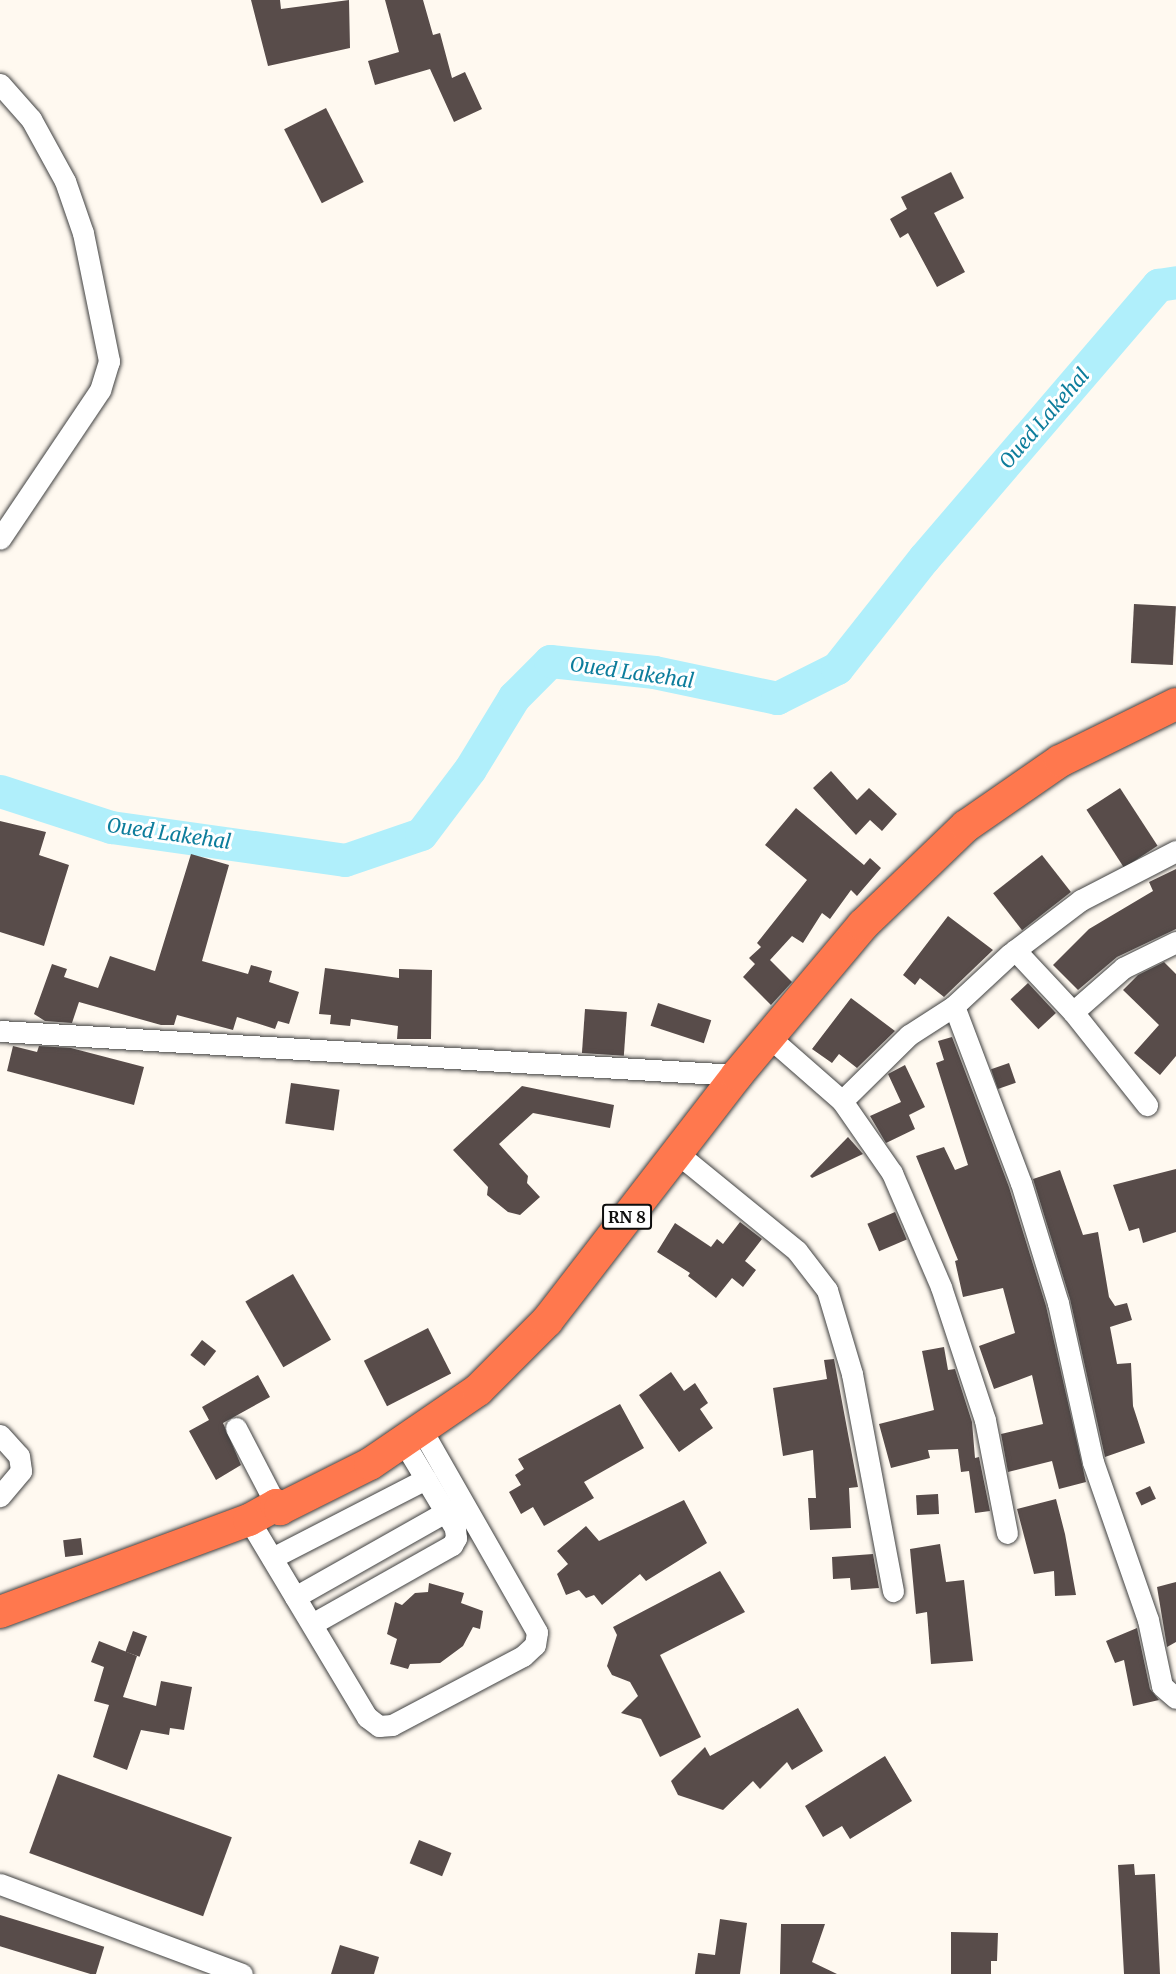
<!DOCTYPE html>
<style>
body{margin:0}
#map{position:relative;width:1176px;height:1974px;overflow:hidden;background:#fff9f0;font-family:Merriweather,serif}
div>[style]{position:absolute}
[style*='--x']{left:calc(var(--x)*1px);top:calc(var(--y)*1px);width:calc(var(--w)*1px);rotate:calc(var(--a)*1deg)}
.river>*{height:33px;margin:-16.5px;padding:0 16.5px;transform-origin:16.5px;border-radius:16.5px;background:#b0effb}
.building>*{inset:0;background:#584c4a;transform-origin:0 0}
.roads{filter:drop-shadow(0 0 2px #414141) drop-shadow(0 0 2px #414141)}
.minor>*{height:21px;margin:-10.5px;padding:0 10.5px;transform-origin:10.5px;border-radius:10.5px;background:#fff}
.highway>*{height:32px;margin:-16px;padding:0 16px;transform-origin:16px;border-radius:16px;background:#ff784e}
span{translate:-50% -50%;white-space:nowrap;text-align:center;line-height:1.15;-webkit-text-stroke:6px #fff;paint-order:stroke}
.shield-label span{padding:2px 4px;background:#fff;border:2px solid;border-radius:4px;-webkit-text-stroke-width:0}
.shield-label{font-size:16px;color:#0e0e0e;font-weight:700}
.water-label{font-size:20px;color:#0d7d9c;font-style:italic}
</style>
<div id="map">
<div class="river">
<i style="--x:0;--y:791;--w:117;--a:18"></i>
<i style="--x:111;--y:827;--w:236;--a:8"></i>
<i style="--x:345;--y:860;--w:80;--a:-18.9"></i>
<i style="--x:421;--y:834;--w:81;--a:-53"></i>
<i style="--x:470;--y:769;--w:84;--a:-58.6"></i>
<i style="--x:514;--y:697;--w:51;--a:-45"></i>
<i style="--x:550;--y:661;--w:105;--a:6"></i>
<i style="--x:654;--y:672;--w:126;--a:11.9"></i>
<i style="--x:777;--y:698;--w:67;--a:-26.6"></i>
<i style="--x:837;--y:668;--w:140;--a:-51.7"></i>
<i style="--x:924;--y:558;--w:360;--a:-49.4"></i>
<i style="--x:1158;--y:285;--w:18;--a:-9"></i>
</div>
<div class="building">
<i style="clip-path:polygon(251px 0,280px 0,281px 9px,349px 0,350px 48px,268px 66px)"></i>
<i style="clip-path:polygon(385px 0,423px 0,433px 35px,440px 33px,452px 78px,465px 72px,482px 109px,454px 122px,430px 69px,375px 85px,368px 61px,399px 52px)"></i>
<i style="left:326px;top:108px;width:83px;height:47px;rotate:63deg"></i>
<i style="clip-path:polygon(951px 172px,964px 198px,934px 213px,965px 272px,937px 287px,908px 233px,900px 238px,890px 219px,907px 209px,901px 197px)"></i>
<i style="left:1134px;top:604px;width:42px;height:59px;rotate:3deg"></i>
<i style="clip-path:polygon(831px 771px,857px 800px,869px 788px,897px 814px,882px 831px,870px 820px,856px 835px,813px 788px)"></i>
<i style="left:1120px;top:788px;width:69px;height:40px;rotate:57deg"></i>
<i style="clip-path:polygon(796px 808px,864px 865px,870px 858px,881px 868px,857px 896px,851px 890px,830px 919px,822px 913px,803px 943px,792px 936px,770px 960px,792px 982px,771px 1005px,743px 977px,755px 964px,749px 958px,761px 947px,757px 943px,807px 880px,765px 845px)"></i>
<i style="clip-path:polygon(0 821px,46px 832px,39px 855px,69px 865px,44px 946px,0 932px)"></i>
<i style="clip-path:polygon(191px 854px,229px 865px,202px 961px,248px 974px,251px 965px,272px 971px,269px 982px,299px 992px,289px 1024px,278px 1021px,275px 1029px,237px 1017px,233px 1030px,177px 1015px,174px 1025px,161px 1025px,79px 1002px,72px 1023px,45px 1021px,34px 1014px,52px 964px,67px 969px,64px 977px,98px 988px,110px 956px,155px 971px)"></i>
<i style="left:1042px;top:855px;width:47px;height:62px;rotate:52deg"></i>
<i style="clip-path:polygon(1176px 869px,1176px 929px,1117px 957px,1078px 990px,1053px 965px,1089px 929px,1153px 891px,1149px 882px)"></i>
<i style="clip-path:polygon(948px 916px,993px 950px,944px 997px,920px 978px,915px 985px,903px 975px)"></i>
<i style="clip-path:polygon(1164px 962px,1176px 974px,1176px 1056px,1160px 1075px,1134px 1053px,1159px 1025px,1123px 990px,1138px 975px)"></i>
<i style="clip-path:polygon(325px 968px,399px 978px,399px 969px,432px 970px,431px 1039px,397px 1039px,398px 1026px,351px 1019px,350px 1026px,330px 1024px,331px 1015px,319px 1014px)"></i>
<i style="left:1028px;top:983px;width:41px;height:24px;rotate:47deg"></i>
<i style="clip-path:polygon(851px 998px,895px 1031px,857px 1068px,839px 1054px,832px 1063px,812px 1049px)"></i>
<i style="left:658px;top:1003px;width:56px;height:24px;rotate:18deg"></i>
<i style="left:585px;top:1009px;width:42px;height:44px;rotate:4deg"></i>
<i style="clip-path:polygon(952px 1037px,1009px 1187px,1046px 1306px,1086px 1482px,1059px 1489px,1052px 1461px,1008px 1472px,1001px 1434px,1043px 1424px,1032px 1375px,994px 1389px,979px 1346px,1015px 1333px,1003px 1288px,963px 1297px,955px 1261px,958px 1260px,916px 1156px,944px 1147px,955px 1170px,968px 1165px,936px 1063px,944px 1060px,938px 1041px)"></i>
<i style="clip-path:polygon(13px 1046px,37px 1052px,39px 1046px,71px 1048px,144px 1067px,134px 1105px,7px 1071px)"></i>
<i style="left:1009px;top:1063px;width:21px;height:19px;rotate:71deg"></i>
<i style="clip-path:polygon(905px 1065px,925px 1107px,909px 1115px,915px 1129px,886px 1143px,870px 1116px,901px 1102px,888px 1074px)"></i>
<i style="left:291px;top:1083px;width:49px;height:41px;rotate:8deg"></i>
<i style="clip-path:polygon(522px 1086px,614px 1105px,610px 1128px,533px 1113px,499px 1144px,528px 1176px,527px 1183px,540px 1197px,520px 1215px,508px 1212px,487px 1195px,488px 1187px,453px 1150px)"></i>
<i style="clip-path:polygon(848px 1137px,863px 1154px,812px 1178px,810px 1176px)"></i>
<i style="clip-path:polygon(1176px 1169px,1176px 1232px,1143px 1243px,1139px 1228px,1129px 1231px,1113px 1185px)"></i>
<i style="clip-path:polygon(1060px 1170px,1083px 1235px,1098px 1232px,1109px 1297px,1115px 1306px,1127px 1303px,1132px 1320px,1110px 1327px,1117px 1364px,1131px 1363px,1133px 1406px,1145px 1443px,1105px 1457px,1070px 1299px,1033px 1179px)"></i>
<i style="left:895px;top:1212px;width:30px;height:30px;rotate:67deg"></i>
<i style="clip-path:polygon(740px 1222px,762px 1239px,745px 1261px,756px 1270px,743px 1287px,732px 1278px,716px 1298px,688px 1276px,690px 1273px,657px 1252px,675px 1223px,711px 1247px,717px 1239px,723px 1244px)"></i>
<i style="left:293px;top:1274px;width:76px;height:55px;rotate:60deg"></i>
<i style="left:428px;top:1328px;width:51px;height:72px;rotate:63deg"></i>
<i style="left:202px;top:1340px;width:18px;height:19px;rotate:38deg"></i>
<i style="clip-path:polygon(944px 1347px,948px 1370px,955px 1369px,972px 1422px,975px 1458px,979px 1457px,990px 1511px,975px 1513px,969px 1471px,961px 1472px,958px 1449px,928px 1450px,930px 1458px,891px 1468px,879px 1424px,934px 1410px,922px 1351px)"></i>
<i style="clip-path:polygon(834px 1359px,858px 1487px,849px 1488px,851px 1528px,810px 1530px,808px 1498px,816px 1498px,813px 1450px,783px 1456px,773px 1388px,827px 1379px,824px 1360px)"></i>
<i style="clip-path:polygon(671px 1372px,684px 1391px,695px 1383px,708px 1403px,700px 1409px,713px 1428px,679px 1452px,639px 1395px)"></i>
<i style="clip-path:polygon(258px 1375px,270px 1397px,223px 1423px,241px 1465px,216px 1480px,189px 1431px,209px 1420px,202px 1407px)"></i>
<i style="clip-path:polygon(620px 1404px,644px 1448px,584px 1482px,594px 1498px,544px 1526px,533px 1507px,521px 1514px,509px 1492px,521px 1485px,515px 1475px,524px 1469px,518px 1459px)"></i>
<i style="left:1150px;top:1486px;width:14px;height:16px;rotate:65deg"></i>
<i style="left:938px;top:1494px;width:20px;height:22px;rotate:87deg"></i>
<i style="clip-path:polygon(1056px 1499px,1065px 1534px,1076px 1595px,1055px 1596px,1054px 1571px,1034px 1574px,1017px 1509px)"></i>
<i style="clip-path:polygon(684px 1500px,707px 1543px,646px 1581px,640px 1574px,602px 1605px,594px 1595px,586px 1598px,579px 1590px,566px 1595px,557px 1574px,568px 1564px,557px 1551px,586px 1526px,599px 1541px)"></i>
<i style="left:81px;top:1538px;width:17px;height:18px;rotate:83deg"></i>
<i style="clip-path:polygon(940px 1544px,946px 1582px,964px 1580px,973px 1661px,931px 1664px,927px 1612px,916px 1614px,910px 1549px)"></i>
<i style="clip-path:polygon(873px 1554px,879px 1588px,851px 1590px,850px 1578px,833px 1579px,832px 1557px)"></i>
<i style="clip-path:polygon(720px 1571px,745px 1612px,660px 1655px,701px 1737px,660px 1757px,641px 1719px,621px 1713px,638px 1696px,630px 1682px,612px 1675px,607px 1666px,617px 1635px,613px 1627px)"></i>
<i style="clip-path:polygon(1176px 1582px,1176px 1642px,1167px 1647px,1157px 1587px)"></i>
<i style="clip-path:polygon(429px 1583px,464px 1593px,461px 1603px,483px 1611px,480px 1629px,473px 1627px,463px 1646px,440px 1663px,410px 1664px,408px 1669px,390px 1664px,397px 1639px,387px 1634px,395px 1602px,402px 1605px,415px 1593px,428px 1592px)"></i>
<i style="clip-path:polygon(1137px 1628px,1150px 1689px,1159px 1700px,1133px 1706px,1124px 1660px,1115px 1663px,1106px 1641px)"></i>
<i style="left:133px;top:1631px;width:15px;height:22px;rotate:20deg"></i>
<i style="clip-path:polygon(99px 1641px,137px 1656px,123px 1697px,156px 1706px,161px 1681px,192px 1687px,184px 1730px,170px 1728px,169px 1735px,141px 1730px,127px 1770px,93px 1757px,109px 1705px,94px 1701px,104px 1667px,91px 1662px)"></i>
<i style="clip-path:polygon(798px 1708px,823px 1751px,792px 1770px,787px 1762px,760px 1789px,753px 1781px,723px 1810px,678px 1795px,671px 1781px,705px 1747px,710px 1756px)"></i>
<i style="clip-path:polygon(885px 1756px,912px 1801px,850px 1839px,842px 1826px,823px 1837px,805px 1806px)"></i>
<i style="left:58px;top:1774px;width:185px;height:84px;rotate:20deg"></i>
<i style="left:419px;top:1840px;width:35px;height:25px;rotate:22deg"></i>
<i style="clip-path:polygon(1134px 1864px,1135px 1875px,1155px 1874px,1160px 1974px,1124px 1974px,1118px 1865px)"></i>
<i style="left:0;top:1915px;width:109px;height:30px;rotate:17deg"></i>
<i style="clip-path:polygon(720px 1919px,747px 1923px,740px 1974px,695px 1974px,698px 1953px,715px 1955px)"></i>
<i style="clip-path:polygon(781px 1924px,825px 1924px,812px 1962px,837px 1974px,780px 1974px)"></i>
<i style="clip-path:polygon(951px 1932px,998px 1933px,997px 1961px,991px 1961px,991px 1974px,951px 1974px)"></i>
<i style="clip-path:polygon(340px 1945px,379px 1957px,374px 1974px,331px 1974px)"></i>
</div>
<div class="roads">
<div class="minor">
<i style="--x:0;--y:84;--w:47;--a:48.5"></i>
<i style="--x:31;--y:119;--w:71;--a:61.3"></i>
<i style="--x:65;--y:181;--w:55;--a:70.9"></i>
<i style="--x:83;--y:233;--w:131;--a:78.5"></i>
<i style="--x:109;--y:361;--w:30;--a:107"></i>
<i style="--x:100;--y:390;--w:179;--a:123.9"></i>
<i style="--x:1015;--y:950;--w:85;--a:46.9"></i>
<i style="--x:1073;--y:1012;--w:119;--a:51.5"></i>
<i style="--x:954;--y:1006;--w:189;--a:69.3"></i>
<i style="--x:1021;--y:1183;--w:126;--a:72.9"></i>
<i style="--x:1058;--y:1303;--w:163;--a:77.6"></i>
<i style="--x:1093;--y:1462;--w:167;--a:70.8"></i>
<i style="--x:1148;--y:1620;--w:67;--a:78"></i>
<i style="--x:1162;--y:1686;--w:18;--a:41"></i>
<i style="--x:1073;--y:1012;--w:67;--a:-41.3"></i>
<i style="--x:1123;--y:968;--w:59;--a:-26.1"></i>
<i style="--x:0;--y:1031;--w:738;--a:3.42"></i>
<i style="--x:769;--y:1037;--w:97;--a:41.2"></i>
<i style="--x:842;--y:1101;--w:88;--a:55.2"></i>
<i style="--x:892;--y:1173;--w:124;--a:66.7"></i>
<i style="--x:941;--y:1287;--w:140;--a:71.7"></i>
<i style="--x:985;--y:1420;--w:115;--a:79"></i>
<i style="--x:842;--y:1101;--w:94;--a:-44.6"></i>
<i style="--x:909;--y:1035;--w:54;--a:-32.8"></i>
<i style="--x:954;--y:1006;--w:76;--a:-42.9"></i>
<i style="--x:1010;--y:954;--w:89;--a:-37.3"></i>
<i style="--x:1081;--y:900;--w:107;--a:-27.3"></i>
<i style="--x:677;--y:1153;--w:155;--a:39.2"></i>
<i style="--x:797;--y:1251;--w:49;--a:52.4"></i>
<i style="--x:827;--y:1290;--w:88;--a:73.4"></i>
<i style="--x:852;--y:1374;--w:221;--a:79.3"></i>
<i style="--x:236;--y:1428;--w:87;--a:62.5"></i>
<i style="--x:0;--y:1435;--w:28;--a:48"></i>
<i style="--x:19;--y:1456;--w:15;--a:82"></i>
<i style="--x:21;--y:1471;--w:33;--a:130"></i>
<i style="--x:249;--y:1520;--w:230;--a:59.1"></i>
<i style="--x:367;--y:1717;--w:15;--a:37"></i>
<i style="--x:379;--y:1726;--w:13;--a:-4"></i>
<i style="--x:392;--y:1725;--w:148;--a:-27.8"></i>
<i style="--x:523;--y:1656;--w:16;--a:-43"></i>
<i style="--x:535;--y:1645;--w:13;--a:-81"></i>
<i style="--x:537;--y:1632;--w:234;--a:-119.7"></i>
<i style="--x:272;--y:1558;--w:173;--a:-27.2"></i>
<i style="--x:295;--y:1597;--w:172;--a:-29.5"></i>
<i style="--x:312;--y:1624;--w:161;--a:-29.4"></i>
<i style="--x:452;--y:1545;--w:8;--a:-60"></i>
<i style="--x:456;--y:1538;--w:10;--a:-96"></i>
<i style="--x:455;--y:1528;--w:101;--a:-120.9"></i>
<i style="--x:0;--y:1884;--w:258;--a:20.4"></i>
</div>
<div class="highway">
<i style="--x:0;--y:1612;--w:265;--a:-20.3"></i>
<i style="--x:249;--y:1520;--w:31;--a:-29"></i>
<i style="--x:276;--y:1505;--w:6;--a:45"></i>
<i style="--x:280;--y:1509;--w:101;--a:-26.6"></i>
<i style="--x:370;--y:1464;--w:131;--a:-34.4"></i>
<i style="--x:478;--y:1390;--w:98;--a:-45"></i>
<i style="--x:547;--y:1321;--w:311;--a:-52.3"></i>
<i style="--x:737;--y:1075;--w:196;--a:-50"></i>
<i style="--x:863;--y:925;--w:143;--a:-43.9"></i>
<i style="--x:966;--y:826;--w:114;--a:-34.7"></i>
<i style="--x:1060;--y:761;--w:129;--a:-26.2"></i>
</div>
</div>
<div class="shield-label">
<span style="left:627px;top:1217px">RN 8</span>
</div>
<div class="water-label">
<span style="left:1044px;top:418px;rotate:-49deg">Oued Lakehal</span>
<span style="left:632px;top:672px;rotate:8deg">Oued Lakehal</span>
<span style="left:169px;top:833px;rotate:8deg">Oued Lakehal</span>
</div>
</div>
